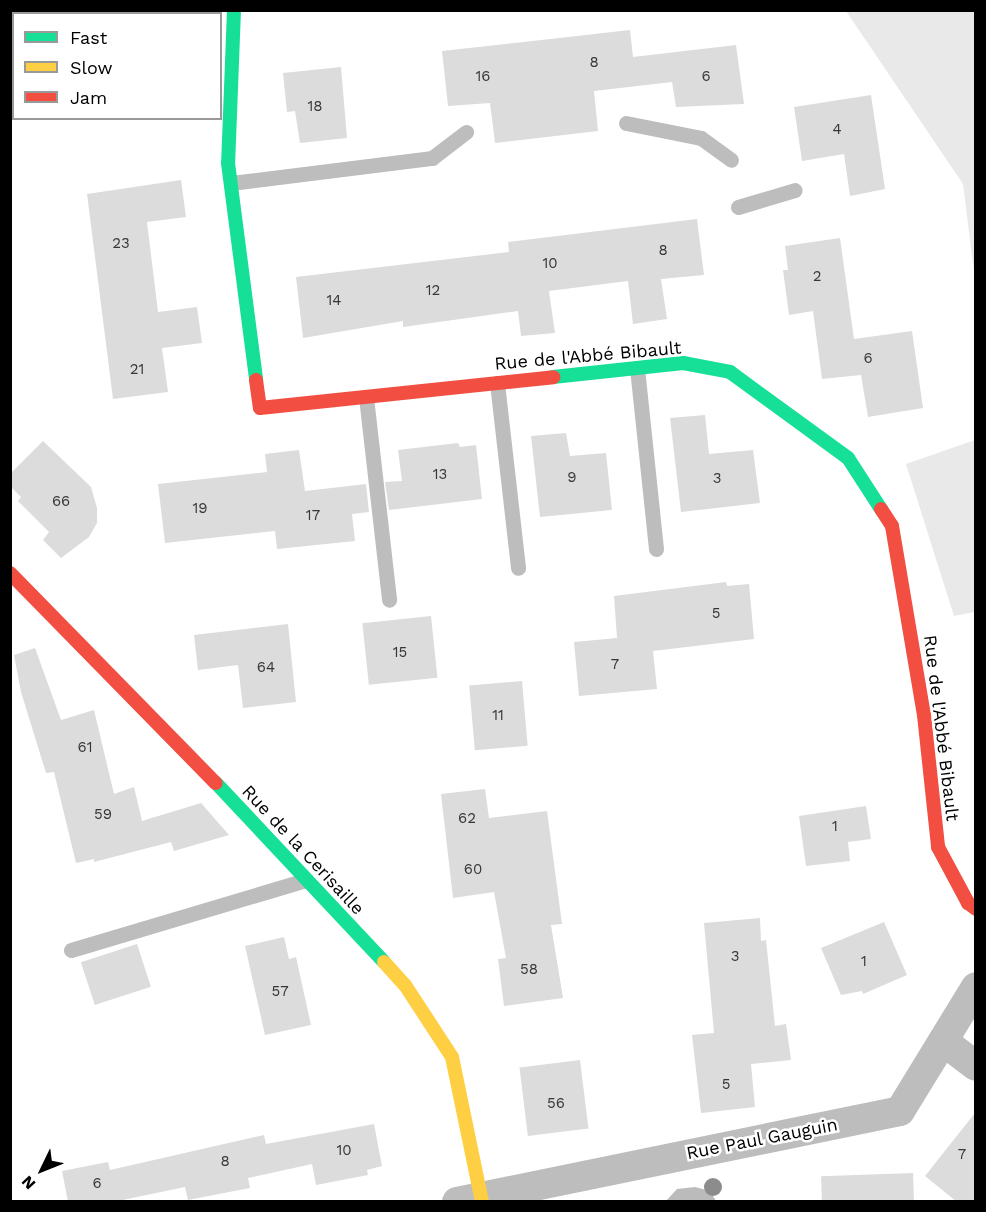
<!DOCTYPE html>
<meta charset="utf-8">
<style>
body{margin:0}
#map{position:relative;width:986px;height:1212px;overflow:hidden;background:#fff;font-family:"Work Sans",sans-serif}
div>[style]{position:absolute}
[style*='--x']{left:calc(var(--x)*1px);top:calc(var(--y)*1px);width:calc(var(--w)*1px);rotate:calc(var(--a)*1deg)}
.green>*{inset:0;background:#e9e9e9}
.water>*{inset:0;background:#bbb}
.building>*{inset:0;background:#dcdcdc;transform-origin:0 0}
.lane>*{height:15px;margin:-7.5px;padding:0 7.5px;transform-origin:7.5px;border-radius:7.5px;background:#bdbdbd}
.street>*{height:30px;margin:-15px;padding:0 15px;transform-origin:15px;border-radius:15px;background:#bdbdbd}
.fast>*{height:14px;margin:-7px;padding:0 7px;transform-origin:7px;border-radius:7px;background:#16e098}
.slow>*{height:14px;margin:-7px;padding:0 7px;transform-origin:7px;border-radius:7px;background:#ffcf43}
.jam>*{height:14px;margin:-7px;padding:0 7px;transform-origin:7px;border-radius:7px;background:#f24e42}
.trees>*{width:18px;height:18px;margin:-9px;border-radius:50%;background:#8c8c8c}
span{translate:-50% -50%;white-space:nowrap;text-align:center;line-height:1.15;-webkit-text-stroke:5px #fff;paint-order:stroke}
.number-label{font-size:15px;color:#373737}
.number-label span{-webkit-text-stroke-width:0}
.street-label{font-size:18px;color:#000}
.frame{position:absolute;inset:0;border:12px solid #000;pointer-events:none}
.legend{position:absolute;left:12px;top:12px;width:210px;height:108px;box-sizing:border-box;background:#fff;border:2px solid #999;margin:0;padding:8px 10px;list-style:none;font-size:18px;color:#000}
.legend li{display:flex;align-items:center;gap:12px;height:30px}
.legend b{width:30px;border:2px solid #999}
.north{position:absolute;left:12px;top:1140px;width:60px;height:60px;-webkit-text-stroke:4px #fff;paint-order:stroke;rotate:227deg;font-size:16px;font-weight:700;line-height:24px;text-align:center;color:#000}
.north::after{content:'';display:block;margin:auto;width:21px;height:27px;background:#000;clip-path:polygon(50% 0,100% 100%,50% 72%,0 100%)}
</style>
<div id="map">
<div class="green">
<i style="clip-path:polygon(846px 11px,975px 11px,975px 280px,963px 184px)"></i>
<i style="clip-path:polygon(975px 440px,975px 612px,954px 616px,906px 464px)"></i>
</div>
<div class="water">
<i style="clip-path:polygon(695px 1187px,710px 1191px,716px 1201px,666px 1201px,677px 1189px)"></i>
</div>
<div class="building">
<i style="clip-path:polygon(630px 30px,633px 57px,736px 45px,744px 104px,676px 107px,672px 82px,594px 91px,598px 131px,495px 143px,490px 103px,448px 106px,442px 51px)"></i>
<i style="clip-path:polygon(341px 67px,347px 138px,300px 143px,295px 111px,287px 112px,283px 73px)"></i>
<i style="clip-path:polygon(871px 95px,885px 189px,850px 196px,844px 154px,802px 161px,794px 107px)"></i>
<i style="clip-path:polygon(181px 180px,186px 217px,147px 222px,158px 312px,197px 307px,202px 343px,162px 348px,168px 392px,113px 399px,87px 194px)"></i>
<i style="clip-path:polygon(697px 219px,704px 275px,661px 279px,667px 319px,633px 324px,628px 281px,549px 291px,555px 333px,521px 336px,518px 311px,403px 327px,403px 321px,303px 338px,296px 277px,509px 252px,508px 242px)"></i>
<i style="clip-path:polygon(840px 238px,854px 339px,912px 331px,923px 408px,868px 417px,861px 375px,822px 379px,813px 311px,789px 315px,783px 270px,788px 270px,785px 246px)"></i>
<i style="clip-path:polygon(705px 415px,709px 454px,753px 450px,760px 503px,681px 512px,670px 418px)"></i>
<i style="clip-path:polygon(566px 433px,570px 456px,606px 453px,612px 510px,540px 517px,531px 436px)"></i>
<i style="clip-path:polygon(43px 441px,91px 487px,97px 508px,97px 523px,89px 537px,61px 558px,43px 540px,49px 532px,18px 501px,21px 497px,10px 486px,10px 474px)"></i>
<i style="clip-path:polygon(458px 443px,460px 447px,476px 445px,482px 499px,389px 510px,385px 482px,402px 481px,398px 450px)"></i>
<i style="clip-path:polygon(299px 450px,305px 491px,366px 484px,369px 512px,352px 514px,355px 541px,277px 549px,275px 531px,165px 543px,158px 484px,267px 472px,265px 454px)"></i>
<i style="clip-path:polygon(726px 582px,727px 586px,749px 584px,754px 639px,653px 651px,657px 689px,579px 696px,574px 642px,617px 638px,614px 596px)"></i>
<i style="left:431px;top:616px;width:62px;height:69px;rotate:84deg"></i>
<i style="clip-path:polygon(288px 624px,296px 702px,243px 708px,238px 665px,198px 670px,194px 635px)"></i>
<i style="clip-path:polygon(35px 648px,61px 720px,94px 710px,114px 794px,134px 787px,142px 821px,201px 803px,229px 835px,174px 851px,171px 842px,94px 862px,94px 859px,76px 863px,54px 772px,46px 773px,21px 692px,14px 655px)"></i>
<i style="left:522px;top:681px;width:65px;height:53px;rotate:85deg"></i>
<i style="clip-path:polygon(485px 789px,489px 818px,547px 811px,562px 924px,551px 925px,563px 998px,504px 1006px,498px 959px,506px 958px,494px 892px,453px 898px,441px 794px)"></i>
<i style="clip-path:polygon(866px 806px,871px 839px,848px 842px,850px 861px,806px 866px,799px 816px)"></i>
<i style="clip-path:polygon(760px 918px,761px 941px,766px 940px,775px 1026px,786px 1024px,791px 1060px,751px 1064px,755px 1107px,701px 1113px,692px 1035px,714px 1033px,704px 923px)"></i>
<i style="clip-path:polygon(884px 922px,907px 975px,863px 994px,862px 991px,841px 995px,821px 948px)"></i>
<i style="clip-path:polygon(284px 937px,289px 959px,296px 957px,311px 1025px,265px 1035px,245px 946px)"></i>
<i style="left:137px;top:944px;width:45px;height:59px;rotate:72deg"></i>
<i style="left:580px;top:1060px;width:69px;height:61px;rotate:83deg"></i>
<i style="clip-path:polygon(975px 1113px,975px 1202px,957px 1202px,925px 1176px)"></i>
<i style="clip-path:polygon(374px 1124px,382px 1166px,367px 1170px,368px 1175px,316px 1185px,312px 1164px,248px 1178px,250px 1188px,188px 1200px,185px 1187px,113px 1202px,68px 1202px,62px 1171px,108px 1162px,110px 1170px,264px 1135px,266px 1144px)"></i>
<i style="left:913px;top:1173px;width:29px;height:92px;rotate:88deg"></i>
</div>
<div class="lane">
<i style="--x:626;--y:123;--w:76;--a:11.3"></i>
<i style="--x:701;--y:138;--w:37;--a:36"></i>
<i style="--x:231;--y:183;--w:203;--a:-7.1"></i>
<i style="--x:432;--y:158;--w:43;--a:-37.4"></i>
<i style="--x:738;--y:207;--w:59;--a:-16.6"></i>
<i style="--x:637;--y:368;--w:182;--a:84"></i>
<i style="--x:497;--y:383;--w:186;--a:83.5"></i>
<i style="--x:366;--y:397;--w:204;--a:83.5"></i>
<i style="--x:71;--y:950;--w:245;--a:-16.6"></i>
</div>
<div class="street">
<i style="--x:943;--y:1041;--w:41;--a:37.1"></i>
<i style="--x:457;--y:1202;--w:452;--a:-11.6"></i>
<i style="--x:900;--y:1111;--w:145;--a:-58.5"></i>
</div>
<div class="fast">
<i style="--x:234;--y:10;--w:153;--a:92.2"></i>
<i style="--x:228;--y:163;--w:219;--a:82.6"></i>
<i style="--x:553;--y:377;--w:131;--a:-6.1"></i>
<i style="--x:683;--y:363;--w:48;--a:10.8"></i>
<i style="--x:730;--y:372;--w:146;--a:36.1"></i>
<i style="--x:848;--y:458;--w:61;--a:57.1"></i>
<i style="--x:216;--y:783;--w:245;--a:46.8"></i>
</div>
<div class="slow">
<i style="--x:384;--y:962;--w:31;--a:48"></i>
<i style="--x:405;--y:985;--w:86;--a:56.9"></i>
<i style="--x:452;--y:1057;--w:148;--a:78.3"></i>
</div>
<div class="jam">
<i style="--x:256;--y:380;--w:28;--a:82"></i>
<i style="--x:260;--y:408;--w:295;--a:-6"></i>
<i style="--x:881;--y:509;--w:20;--a:57"></i>
<i style="--x:892;--y:526;--w:192;--a:80.4"></i>
<i style="--x:924;--y:715;--w:133;--a:83.9"></i>
<i style="--x:938;--y:847;--w:64;--a:61.8"></i>
<i style="--x:968;--y:903;--w:10;--a:37"></i>
<i style="--x:10;--y:573;--w:294;--a:45.6"></i>
</div>
<div class="trees">
<i style="left:713px;top:1187px"></i>
</div>
<div class="number-label">
<span style="left:594px;top:63px">8</span>
<span style="left:483px;top:77px">16</span>
<span style="left:706px;top:77px">6</span>
<span style="left:315px;top:107px">18</span>
<span style="left:837px;top:130px">4</span>
<span style="left:121px;top:244px">23</span>
<span style="left:663px;top:251px">8</span>
<span style="left:550px;top:264px">10</span>
<span style="left:817px;top:277px">2</span>
<span style="left:433px;top:291px">12</span>
<span style="left:334px;top:301px">14</span>
<span style="left:868px;top:359px">6</span>
<span style="left:137px;top:370px">21</span>
<span style="left:440px;top:475px">13</span>
<span style="left:572px;top:478px">9</span>
<span style="left:717px;top:479px">3</span>
<span style="left:61px;top:502px">66</span>
<span style="left:200px;top:509px">19</span>
<span style="left:313px;top:516px">17</span>
<span style="left:716px;top:614px">5</span>
<span style="left:400px;top:653px">15</span>
<span style="left:615px;top:665px">7</span>
<span style="left:266px;top:668px">64</span>
<span style="left:498px;top:716px">11</span>
<span style="left:85px;top:748px">61</span>
<span style="left:103px;top:815px">59</span>
<span style="left:467px;top:819px">62</span>
<span style="left:835px;top:827px">1</span>
<span style="left:473px;top:870px">60</span>
<span style="left:735px;top:957px">3</span>
<span style="left:864px;top:962px">1</span>
<span style="left:529px;top:970px">58</span>
<span style="left:280px;top:992px">57</span>
<span style="left:726px;top:1085px">5</span>
<span style="left:556px;top:1104px">56</span>
<span style="left:344px;top:1151px">10</span>
<span style="left:962px;top:1155px">7</span>
<span style="left:225px;top:1162px">8</span>
<span style="left:97px;top:1184px">6</span>
</div>
<div class="street-label">
<span style="left:588px;top:356px;rotate:-5deg">Rue de l'Abbé Bibault</span>
<span style="left:941px;top:728px;rotate:83deg">Rue de l'Abbé Bibault</span>
<span style="left:303px;top:850px;rotate:47deg">Rue de la Cerisaille</span>
<span style="left:762px;top:1139px;rotate:-11deg">Rue Paul Gauguin</span>
</div>
<div class="frame"></div>
<ul class="legend">
<li><b style="height:8px;background:#16e098"></b>Fast</li>
<li><b style="height:8px;background:#ffcf43"></b>Slow</li>
<li><b style="height:8px;background:#f24e42"></b>Jam</li>
</ul>
<div class="north">N</div>
</div>
